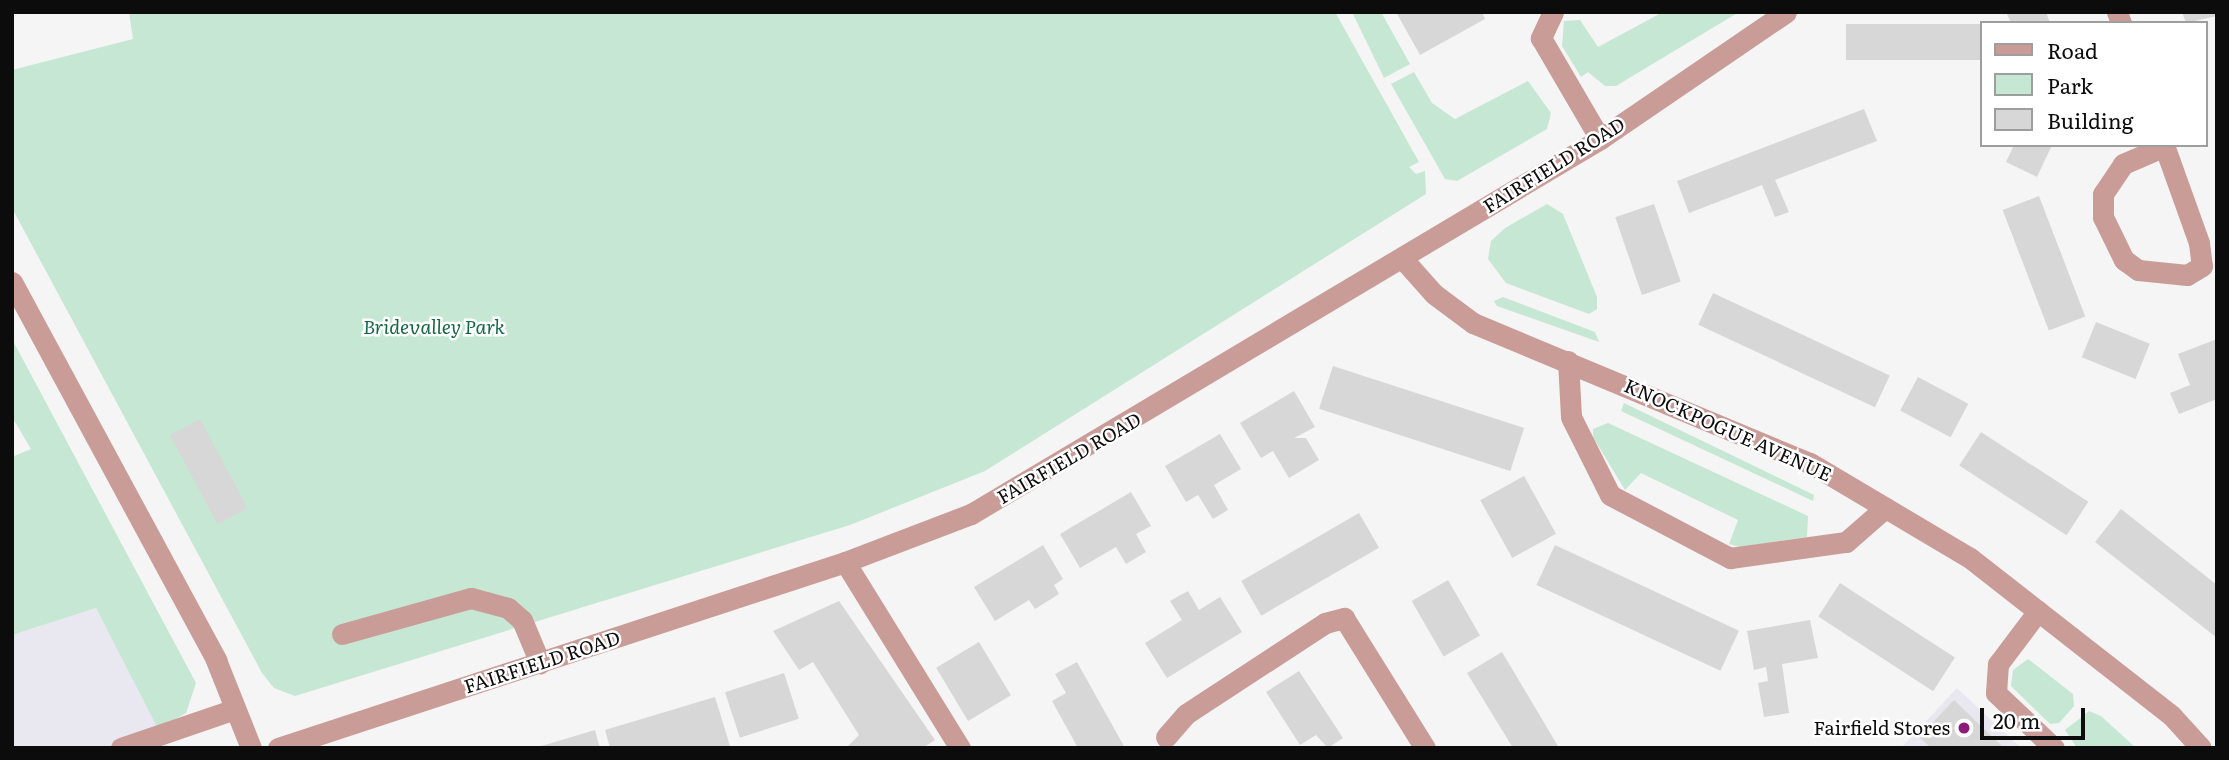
<!DOCTYPE html>
<style>
body{margin:0}
#map{position:relative;width:2229px;height:760px;overflow:hidden;background:#f5f5f6;font-family:Literata,serif}
div>[style]{position:absolute}
[style*='--x']{left:calc(var(--x)*1px);top:calc(var(--y)*1px);width:calc(var(--w)*1px);rotate:calc(var(--a)*1deg)}
.built>*{inset:0;background:#e9e8f1}
.green>*{inset:0;background:#c5e7d4}
.building>*{inset:0;background:#d7d7d8;transform-origin:0 0}
.minor>*{height:21px;margin:-10.5px;padding:0 10.5px;transform-origin:10.5px;border-radius:10.5px;background:#c99c97}
.dots>*{width:19px;height:19px;translate:-50% -50%;box-sizing:border-box;border:4px solid #fff;border-radius:50%}
span{translate:-50% -50%;white-space:nowrap;text-align:center;line-height:1.15;-webkit-text-stroke:5px #fff;paint-order:stroke}
.street-label{font-size:19px;color:#0c0c0c}
.park-label{font-size:19px;color:#156747;font-style:italic}
.poi-label{font-size:19px;color:#0c0c0c}
.right{translate:-100% -50%;text-align:right}
.frame{position:absolute;inset:0;border:14px solid #0c0c0c;pointer-events:none}
.legend{position:absolute;left:1980px;top:21px;width:228px;height:126px;box-sizing:border-box;background:#fff;border:2px solid #9e9e9e;margin:0;padding:9px 12px;list-style:none;font-size:21px;color:#0c0c0c}
.legend li{display:flex;align-items:center;gap:14px;height:35px}
.legend b{width:35px;border:2px solid #9e9e9e}
.scale{position:absolute;left:1980px;top:708px;width:105px;height:32px;box-sizing:border-box;border:4px solid #0c0c0c;border-top:0;padding-left:9px;font-size:21px;line-height:24px;white-space:nowrap;color:#0c0c0c;-webkit-text-stroke:5px #fff;paint-order:stroke}
</style>
<div id="map">
<div class="built">
<i style="clip-path:polygon(96px 608px,168px 748px,12px 748px,12px 635px)"></i>
<i style="clip-path:polygon(1957px 688px,2021px 748px,1901px 748px)"></i>
</div>
<div class="green">
<i style="clip-path:polygon(129px 12px,1335px 12px,1419px 162px,1409px 167px,1416px 174px,1425px 171px,1426px 194px,985px 471px,850px 525px,295px 696px,274px 688px,262px 673px,12px 208px,12px 70px,133px 39px)"></i>
<i style="clip-path:polygon(1352px 12px,1381px 12px,1410px 64px,1384px 78px)"></i>
<i style="clip-path:polygon(1663px 12px,1739px 12px,1616px 86px,1605px 86px,1588px 72px,1581px 77px,1562px 46px,1564px 21px,1580px 20px,1598px 47px)"></i>
<i style="clip-path:polygon(1414px 72px,1432px 103px,1455px 119px,1528px 81px,1551px 113px,1547px 129px,1457px 181px,1445px 179px,1391px 84px)"></i>
<i style="clip-path:polygon(1547px 204px,1563px 214px,1597px 297px,1597px 309px,1589px 314px,1506px 283px,1488px 259px,1491px 241px,1505px 228px)"></i>
<i style="clip-path:polygon(1503px 297px,1595px 332px,1599px 342px,1497px 306px,1494px 301px)"></i>
<i style="clip-path:polygon(12px 339px,196px 683px,186px 713px,158px 729px,96px 608px,12px 635px,12px 457px,31px 449px,12px 417px)"></i>
<i style="clip-path:polygon(1624px 403px,1814px 495px,1813px 501px,1621px 411px)"></i>
<i style="clip-path:polygon(1608px 423px,1808px 516px,1807px 537px,1740px 547px,1729px 544px,1738px 520px,1641px 473px,1625px 490px,1593px 437px,1593px 429px)"></i>
<i style="clip-path:polygon(2028px 659px,2073px 694px,2074px 706px,2059px 723px,2050px 724px,2011px 686px,2013px 670px)"></i>
<i style="clip-path:polygon(2089px 711px,2101px 716px,2136px 748px,2077px 748px,2065px 730px)"></i>
</div>
<div class="building">
<i style="clip-path:polygon(1396px 12px,1482px 12px,1485px 19px,1420px 55px)"></i>
<i style="clip-path:polygon(2046px 12px,2050px 23px,2011px 23px,2007px 14px)"></i>
<i style="clip-path:polygon(2182px 12px,2217px 12px,2217px 16px,2186px 23px)"></i>
<i style="left:1982px;top:24px;width:36px;height:136px;rotate:90deg"></i>
<i style="clip-path:polygon(1864px 109px,1877px 141px,1775px 180px,1789px 212px,1775px 217px,1762px 185px,1689px 213px,1677px 181px)"></i>
<i style="clip-path:polygon(2014px 145px,2052px 145px,2037px 177px,2006px 162px)"></i>
<i style="left:2039px;top:196px;width:129px;height:39px;rotate:69deg"></i>
<i style="left:1654px;top:204px;width:82px;height:41px;rotate:71deg"></i>
<i style="left:1713px;top:293px;width:195px;height:35px;rotate:25deg"></i>
<i style="left:2096px;top:322px;width:58px;height:38px;rotate:22deg"></i>
<i style="clip-path:polygon(2217px 339px,2217px 399px,2179px 414px,2170px 393px,2190px 385px,2178px 354px)"></i>
<i style="left:1333px;top:366px;width:201px;height:45px;rotate:18deg"></i>
<i style="left:1918px;top:377px;width:57px;height:38px;rotate:28deg"></i>
<i style="clip-path:polygon(1294px 391px,1315px 427px,1294px 438px,1306px 438px,1319px 460px,1289px 478px,1273px 451px,1261px 458px,1240px 423px)"></i>
<i style="left:200px;top:419px;width:101px;height:34px;rotate:62deg"></i>
<i style="left:1981px;top:432px;width:128px;height:40px;rotate:33deg"></i>
<i style="clip-path:polygon(1220px 434px,1241px 469px,1214px 485px,1228px 510px,1213px 519px,1198px 495px,1186px 502px,1165px 466px)"></i>
<i style="left:1524px;top:476px;width:66px;height:50px;rotate:61deg"></i>
<i style="clip-path:polygon(1131px 492px,1151px 526px,1136px 534px,1146px 552px,1126px 564px,1116px 547px,1080px 568px,1060px 534px)"></i>
<i style="clip-path:polygon(2121px 509px,2217px 585px,2217px 638px,2095px 542px)"></i>
<i style="left:1359px;top:513px;width:40px;height:136px;rotate:60deg"></i>
<i style="clip-path:polygon(1043px 545px,1063px 579px,1054px 585px,1059px 594px,1035px 609px,1029px 600px,995px 621px,974px 587px)"></i>
<i style="left:1555px;top:545px;width:203px;height:44px;rotate:25deg"></i>
<i style="left:1448px;top:580px;width:64px;height:42px;rotate:60deg"></i>
<i style="left:1840px;top:583px;width:137px;height:40px;rotate:33deg"></i>
<i style="clip-path:polygon(1188px 591px,1199px 610px,1220px 597px,1242px 632px,1167px 678px,1145px 643px,1182px 620px,1170px 601px)"></i>
<i style="clip-path:polygon(839px 601px,935px 740px,923px 748px,846px 748px,859px 735px,813px 662px,799px 670px,773px 631px)"></i>
<i style="clip-path:polygon(1810px 620px,1818px 658px,1782px 664px,1789px 713px,1764px 717px,1758px 683px,1768px 681px,1766px 667px,1754px 670px,1747px 631px)"></i>
<i style="left:979px;top:642px;width:62px;height:50px;rotate:59deg"></i>
<i style="clip-path:polygon(1502px 652px,1536px 709px,1559px 748px,1513px 748px,1467px 673px)"></i>
<i style="clip-path:polygon(1077px 662px,1125px 748px,1078px 748px,1052px 701px,1066px 693px,1055px 674px)"></i>
<i style="clip-path:polygon(1299px 671px,1343px 738px,1328px 748px,1316px 735px,1300px 745px,1266px 692px)"></i>
<i style="left:784px;top:673px;width:48px;height:62px;rotate:72deg"></i>
<i style="clip-path:polygon(715px 697px,730px 746px,610px 748px,605px 730px)"></i>
<i style="clip-path:polygon(1954px 700px,2004px 748px,1931px 748px,1919px 737px)"></i>
<i style="clip-path:polygon(595px 730px,600px 748px,538px 748px,538px 747px)"></i>
</div>
<div class="minor">
<i style="--x:1553;--y:12;--w:29;--a:115"></i>
<i style="--x:1541;--y:38;--w:117;--a:59.7"></i>
<i style="--x:2117;--y:12;--w:12;--a:70"></i>
<i style="--x:2164;--y:145;--w:104;--a:70.3"></i>
<i style="--x:2199;--y:243;--w:23;--a:83"></i>
<i style="--x:2202;--y:266;--w:17;--a:149"></i>
<i style="--x:2187;--y:275;--w:49;--a:-174.2"></i>
<i style="--x:2138;--y:270;--w:17;--a:-144"></i>
<i style="--x:2124;--y:260;--w:48;--a:-116"></i>
<i style="--x:2103;--y:217;--w:23;--a:-90"></i>
<i style="--x:2103;--y:194;--w:36;--a:-56"></i>
<i style="--x:2123;--y:164;--w:46;--a:-23.2"></i>
<i style="--x:1402;--y:258;--w:48;--a:48.4"></i>
<i style="--x:1434;--y:294;--w:49;--a:36.6"></i>
<i style="--x:1473;--y:323;--w:365;--a:22.6"></i>
<i style="--x:1810;--y:463;--w:186;--a:30.7"></i>
<i style="--x:1970;--y:558;--w:256;--a:38"></i>
<i style="--x:2172;--y:716;--w:43;--a:47.8"></i>
<i style="--x:12;--y:282;--w:430;--a:61.6"></i>
<i style="--x:216;--y:660;--w:95;--a:68.3"></i>
<i style="--x:1568;--y:361;--w:56;--a:86.9"></i>
<i style="--x:1571;--y:417;--w:87;--a:63.4"></i>
<i style="--x:1610;--y:495;--w:136;--a:27.7"></i>
<i style="--x:1730;--y:558;--w:117;--a:-7.9"></i>
<i style="--x:1846;--y:542;--w:52;--a:-41.1"></i>
<i style="--x:845;--y:562;--w:219;--a:58.3"></i>
<i style="--x:2038;--y:611;--w:66;--a:127"></i>
<i style="--x:1998;--y:664;--w:29;--a:94"></i>
<i style="--x:1996;--y:693;--w:80;--a:43.5"></i>
<i style="--x:342;--y:634;--w:134;--a:-15.6"></i>
<i style="--x:471;--y:598;--w:38;--a:15"></i>
<i style="--x:508;--y:608;--w:18;--a:41"></i>
<i style="--x:522;--y:620;--w:47;--a:67.3"></i>
<i style="--x:1166;--y:737;--w:30;--a:-49"></i>
<i style="--x:1186;--y:714;--w:166;--a:-33.2"></i>
<i style="--x:1325;--y:623;--w:20;--a:-15"></i>
<i style="--x:1344;--y:618;--w:153;--a:58.1"></i>
<i style="--x:121;--y:748;--w:120;--a:-18.9"></i>
<i style="--x:278;--y:748;--w:597;--a:-18.16"></i>
<i style="--x:845;--y:562;--w:135;--a:-20.9"></i>
<i style="--x:971;--y:514;--w:732;--a:-30.8"></i>
<i style="--x:1600;--y:139;--w:225;--a:-34.3"></i>
</div>
<div class="dots">
<i style="left:1964px;top:728px;background:#8e1a7b"></i>
</div>
<div class="street-label">
<span style="left:1554px;top:165px;rotate:-32deg">FAIRFIELD ROAD</span>
<span style="left:1728px;top:430px;rotate:24deg">KNOCKPOGUE AVENUE</span>
<span style="left:1069px;top:458px;rotate:-30deg">FAIRFIELD ROAD</span>
<span style="left:542px;top:662px;rotate:-18deg">FAIRFIELD ROAD</span>
</div>
<div class="park-label">
<span style="left:434px;top:327px">Bridevalley Park</span>
</div>
<div class="poi-label">
<span class="right" style="left:1950px;top:728px">Fairfield Stores</span>
</div>
<div class="frame"></div>
<ul class="legend">
<li><b style="height:9px;background:#c99c97"></b>Road</li>
<li><b style="height:19px;background:#c5e7d4"></b>Park</li>
<li><b style="height:19px;background:#d7d7d8"></b>Building</li>
</ul>
<div class="scale">20 m</div>
</div>
